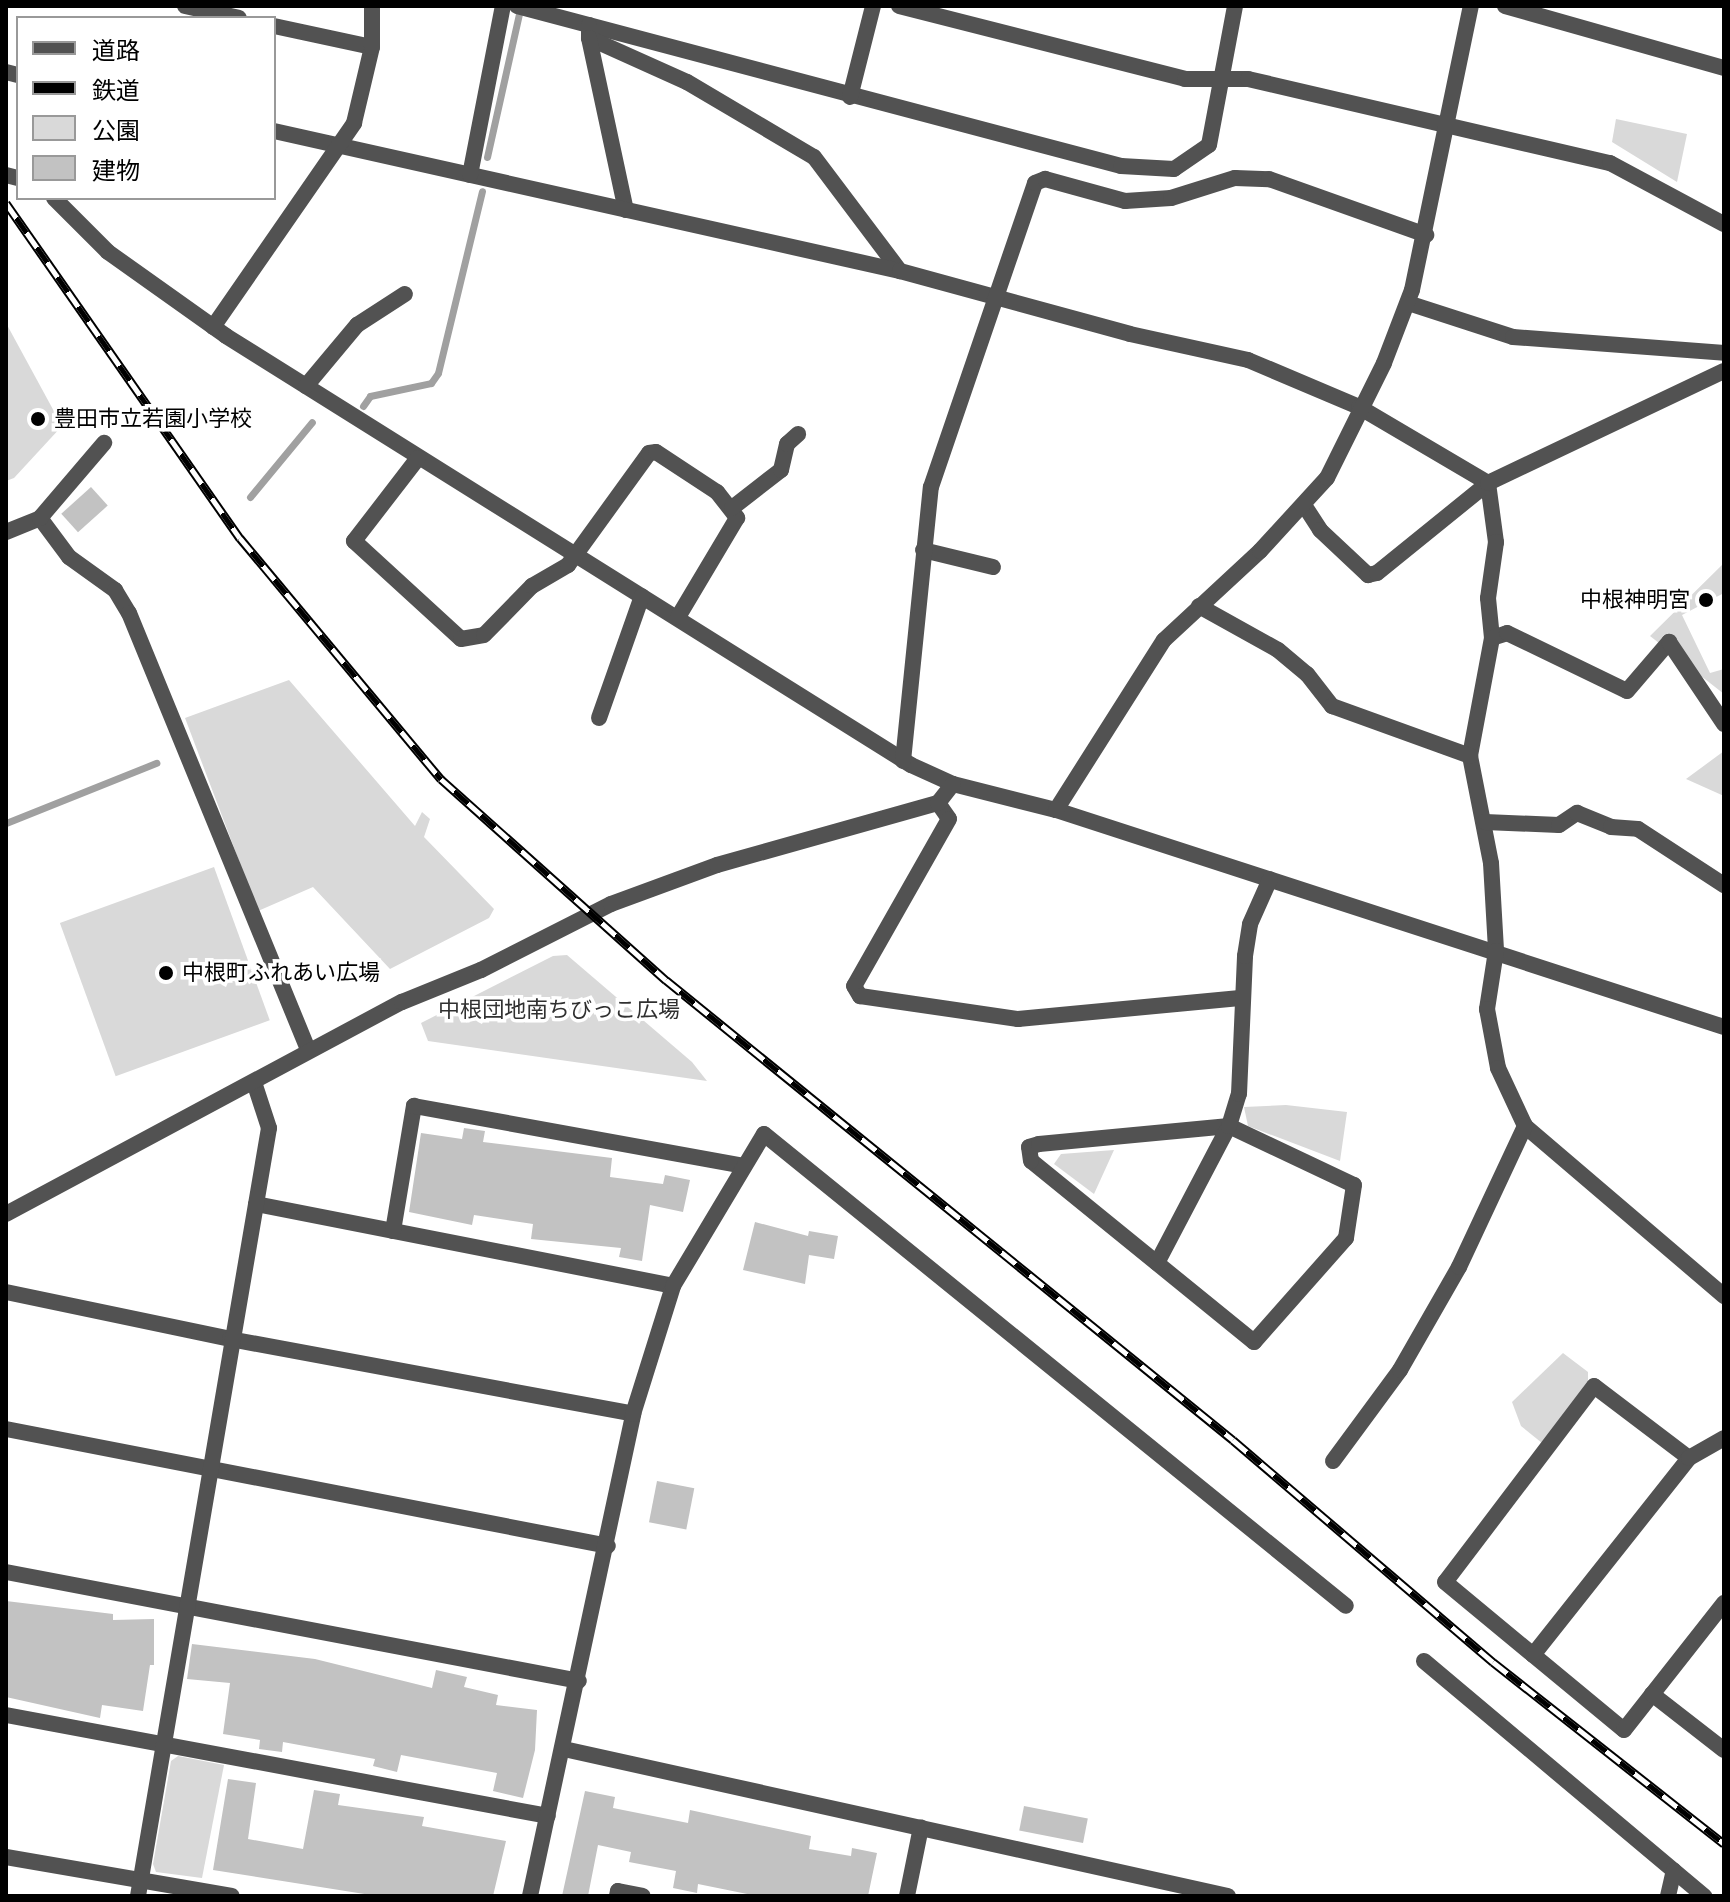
<!DOCTYPE html>
<meta charset="utf-8">
<style>
body{margin:0}
#map{position:relative;width:1730px;height:1902px;overflow:hidden;background:#fff;font-family:"PT Sans","Noto Sans JP",sans-serif}
div>[style]{position:absolute}
[style*='--x']{left:calc(var(--x)*1px);top:calc(var(--y)*1px);width:calc(var(--w)*1px);rotate:calc(var(--a)*1deg)}
.green>*{inset:0;background:#d9d9d9;transform-origin:0 0}
.stream>*{height:7px;margin:-3.5px;padding:0 3.5px;transform-origin:3.5px;border-radius:3.5px;background:#a0a0a0}
.building>*{inset:0;background:#c2c2c2;transform-origin:0 0}
.minor>*{height:16px;margin:-8px;padding:0 8px;transform-origin:8px;border-radius:8px;background:#525252}
.tertiary>*{height:16px;margin:-8px;padding:0 8px;transform-origin:8px;border-radius:8px;background:#525252}
.rail>*{height:9px;margin-top:-4.5px;transform-origin:0;background:repeating-linear-gradient(90deg,#fff 0 18px,#000 0 36px);box-sizing:border-box;border-block:2px solid #000}
.dots>*{width:22px;height:22px;translate:-50% -50%;box-sizing:border-box;border:4px solid #fff;border-radius:50%}
span{translate:-50% -50%;white-space:nowrap;text-align:center;line-height:1.15;-webkit-text-stroke:7px #fff;paint-order:stroke}
.poi-label{font-size:22px;color:#000}
.left{translate:0 -50%;text-align:left}
.right{translate:-100% -50%;text-align:right}
.park-label{font-size:22px;color:#303030}
.frame{position:absolute;inset:0;border:8px solid #000;pointer-events:none}
.legend{position:absolute;left:16px;top:16px;width:260px;height:184px;box-sizing:border-box;background:#fff;border:2px solid #999;margin:0;padding:10px 14px;list-style:none;font-size:24px;color:#000}
.legend li{display:flex;align-items:center;gap:16px;height:40px}
.legend b{width:40px;border:2px solid #999}
</style>
<div id="map">
<div class="green">
<i style="clip-path:polygon(1616px 119px,1687px 134px,1677px 182px,1612px 142px)"></i>
<i style="clip-path:polygon(6px 323px,62px 426px,14px 478px,6px 481px)"></i>
<i style="clip-path:polygon(1724px 563px,1724px 593px,1682px 615px,1710px 673px,1724px 669px,1724px 694px,1650px 636px)"></i>
<i style="clip-path:polygon(289px 680px,415px 826px,422px 812px,430px 819px,424px 837px,494px 909px,489px 918px,390px 969px,313px 887px,258px 911px,185px 718px)"></i>
<i style="clip-path:polygon(1724px 751px,1724px 796px,1686px 779px)"></i>
<i style="left:214px;top:867px;width:163px;height:164px;rotate:70deg"></i>
<i style="clip-path:polygon(567px 955px,692px 1062px,707px 1081px,428px 1041px,421px 1023px,553px 956px)"></i>
<i style="clip-path:polygon(1286px 1105px,1347px 1112px,1340px 1161px,1248px 1126px,1244px 1107px)"></i>
<i style="clip-path:polygon(1114px 1150px,1094px 1194px,1054px 1164px,1061px 1154px)"></i>
<i style="clip-path:polygon(1563px 1353px,1588px 1372px,1588px 1385px,1542px 1443px,1521px 1426px,1512px 1402px)"></i>
<i style="clip-path:polygon(178px 1756px,224px 1765px,202px 1878px,156px 1872px,153px 1864px,171px 1761px)"></i>
</div>
<div class="stream">
<i style="--x:487;--y:157;--w:147;--a:-77.4"></i>
<i style="--x:363;--y:406;--w:12;--a:-55"></i>
<i style="--x:370;--y:396;--w:62;--a:-12"></i>
<i style="--x:431;--y:383;--w:12;--a:-55"></i>
<i style="--x:438;--y:373;--w:187;--a:-76.4"></i>
<i style="--x:250;--y:497;--w:97;--a:-50.4"></i>
<i style="--x:6;--y:823;--w:162;--a:-21.8"></i>
</div>
<div class="building">
<i style="left:91px;top:487px;width:25px;height:40px;rotate:48deg"></i>
<i style="clip-path:polygon(464px 1128px,485px 1131px,483px 1142px,612px 1158px,610px 1177px,663px 1184px,665px 1175px,690px 1180px,683px 1212px,650px 1205px,642px 1261px,619px 1257px,621px 1248px,531px 1239px,533px 1224px,474px 1215px,472px 1225px,409px 1212px,421px 1133px,462px 1139px)"></i>
<i style="clip-path:polygon(755px 1222px,808px 1236px,809px 1231px,838px 1236px,834px 1259px,809px 1255px,805px 1284px,743px 1270px)"></i>
<i style="left:657px;top:1481px;width:38px;height:42px;rotate:11deg"></i>
<i style="clip-path:polygon(6px 1601px,113px 1614px,113px 1620px,154px 1619px,154px 1665px,150px 1665px,143px 1711px,102px 1705px,100px 1718px,6px 1697px)"></i>
<i style="clip-path:polygon(192px 1644px,315px 1659px,432px 1688px,436px 1670px,467px 1677px,464px 1687px,498px 1695px,496px 1705px,537px 1710px,535px 1750px,523px 1798px,493px 1791px,497px 1773px,401px 1755px,397px 1772px,373px 1766px,375px 1759px,283px 1742px,282px 1752px,259px 1749px,260px 1740px,223px 1734px,230px 1683px,187px 1679px)"></i>
<i style="clip-path:polygon(228px 1779px,256px 1783px,248px 1839px,303px 1849px,314px 1790px,340px 1794px,338px 1805px,424px 1817px,422px 1826px,506px 1841px,493px 1896px,377px 1896px,213px 1870px)"></i>
<i style="clip-path:polygon(585px 1791px,615px 1797px,613px 1808px,688px 1823px,690px 1810px,811px 1836px,809px 1849px,851px 1856px,852px 1848px,877px 1853px,868px 1896px,757px 1896px,698px 1884px,697px 1893px,673px 1888px,676px 1871px,629px 1862px,631px 1852px,598px 1845px,588px 1896px,562px 1896px)"></i>
<i style="left:1024px;top:1806px;width:65px;height:25px;rotate:11deg"></i>
</div>
<div class="minor">
<i style="--x:185;--y:6;--w:55;--a:12.5"></i>
<i style="--x:517;--y:6;--w:625;--a:14.84"></i>
<i style="--x:1121;--y:166;--w:53;--a:3.2"></i>
<i style="--x:1174;--y:169;--w:42;--a:-34.4"></i>
<i style="--x:1209;--y:145;--w:141;--a:-79.4"></i>
<i style="--x:899;--y:6;--w:295;--a:14.3"></i>
<i style="--x:1185;--y:79;--w:63;--a:0"></i>
<i style="--x:1248;--y:79;--w:372;--a:13.1"></i>
<i style="--x:1610;--y:163;--w:129;--a:28.2"></i>
<i style="--x:1505;--y:6;--w:228;--a:15.8"></i>
<i style="--x:589;--y:25;--w:13;--a:90"></i>
<i style="--x:589;--y:38;--w:107;--a:24.2"></i>
<i style="--x:687;--y:82;--w:147;--a:30.6"></i>
<i style="--x:814;--y:157;--w:143;--a:53"></i>
<i style="--x:274;--y:26;--w:100;--a:12.1"></i>
<i style="--x:589;--y:38;--w:176;--a:77.9"></i>
<i style="--x:6;--y:72;--w:12;--a:14"></i>
<i style="--x:850;--y:97;--w:94;--a:-75.8"></i>
<i style="--x:274;--y:131;--w:641;--a:12.61"></i>
<i style="--x:900;--y:271;--w:238;--a:15.3"></i>
<i style="--x:1130;--y:334;--w:121;--a:12.4"></i>
<i style="--x:1248;--y:360;--w:121;--a:22.9"></i>
<i style="--x:1359;--y:407;--w:150;--a:30.5"></i>
<i style="--x:6;--y:175;--w:12;--a:14"></i>
<i style="--x:470;--y:175;--w:172;--a:-79"></i>
<i style="--x:54;--y:198;--w:76;--a:45"></i>
<i style="--x:108;--y:252;--w:145;--a:35.4"></i>
<i style="--x:226;--y:336;--w:808;--a:32.06"></i>
<i style="--x:911;--y:765;--w:46;--a:24.3"></i>
<i style="--x:953;--y:784;--w:106;--a:14.2"></i>
<i style="--x:1056;--y:810;--w:702;--a:18"></i>
<i style="--x:1408;--y:303;--w:110;--a:17.9"></i>
<i style="--x:1513;--y:337;--w:212;--a:4.3"></i>
<i style="--x:306;--y:386;--w:80;--a:-50.1"></i>
<i style="--x:357;--y:325;--w:57;--a:-32.9"></i>
<i style="--x:418;--y:458;--w:105;--a:127.6"></i>
<i style="--x:354;--y:541;--w:145;--a:42.5"></i>
<i style="--x:461;--y:639;--w:23;--a:-10"></i>
<i style="--x:484;--y:635;--w:69;--a:-45.6"></i>
<i style="--x:532;--y:586;--w:42;--a:-30.3"></i>
<i style="--x:568;--y:565;--w:138;--a:-54.1"></i>
<i style="--x:649;--y:453;--w:7;--a:-8"></i>
<i style="--x:656;--y:452;--w:73;--a:33.3"></i>
<i style="--x:717;--y:492;--w:33;--a:52"></i>
<i style="--x:737;--y:518;--w:115;--a:120.8"></i>
<i style="--x:1488;--y:483;--w:60;--a:82.3"></i>
<i style="--x:1496;--y:542;--w:57;--a:98.1"></i>
<i style="--x:1488;--y:598;--w:40;--a:84.3"></i>
<i style="--x:1492;--y:638;--w:120;--a:100.6"></i>
<i style="--x:1470;--y:756;--w:109;--a:78.9"></i>
<i style="--x:1491;--y:863;--w:88;--a:86.7"></i>
<i style="--x:1496;--y:951;--w:59;--a:98.8"></i>
<i style="--x:1487;--y:1009;--w:60;--a:79.4"></i>
<i style="--x:1498;--y:1068;--w:64;--a:65"></i>
<i style="--x:1525;--y:1126;--w:262;--a:40.5"></i>
<i style="--x:1304;--y:505;--w:30;--a:57"></i>
<i style="--x:1320;--y:530;--w:66;--a:43.2"></i>
<i style="--x:1368;--y:575;--w:9;--a:-13"></i>
<i style="--x:1377;--y:573;--w:143;--a:-39"></i>
<i style="--x:1488;--y:483;--w:261;--a:-25.4"></i>
<i style="--x:732;--y:508;--w:62;--a:-37.8"></i>
<i style="--x:781;--y:470;--w:27;--a:-77"></i>
<i style="--x:787;--y:444;--w:15;--a:-42"></i>
<i style="--x:40;--y:518;--w:49;--a:53.4"></i>
<i style="--x:69;--y:557;--w:57;--a:35.7"></i>
<i style="--x:115;--y:590;--w:27;--a:59"></i>
<i style="--x:129;--y:613;--w:472;--a:67.7"></i>
<i style="--x:6;--y:532;--w:37;--a:-22"></i>
<i style="--x:40;--y:518;--w:99;--a:-49.5"></i>
<i style="--x:923;--y:550;--w:72;--a:13.7"></i>
<i style="--x:1199;--y:606;--w:90;--a:29.1"></i>
<i style="--x:1278;--y:650;--w:38;--a:40"></i>
<i style="--x:1307;--y:674;--w:41;--a:52"></i>
<i style="--x:1332;--y:706;--w:147;--a:19.9"></i>
<i style="--x:1492;--y:638;--w:16;--a:-18"></i>
<i style="--x:1507;--y:633;--w:133;--a:25.8"></i>
<i style="--x:1627;--y:691;--w:65;--a:-49.4"></i>
<i style="--x:1669;--y:642;--w:99;--a:56.1"></i>
<i style="--x:599;--y:718;--w:129;--a:-70.6"></i>
<i style="--x:903;--y:761;--w:275;--a:-84.2"></i>
<i style="--x:931;--y:487;--w:321;--a:-71.1"></i>
<i style="--x:1035;--y:183;--w:11;--a:-22"></i>
<i style="--x:1045;--y:179;--w:83;--a:15.4"></i>
<i style="--x:1125;--y:201;--w:46;--a:-3.7"></i>
<i style="--x:1171;--y:198;--w:67;--a:-17.4"></i>
<i style="--x:1235;--y:178;--w:34;--a:2"></i>
<i style="--x:1269;--y:179;--w:167;--a:19.6"></i>
<i style="--x:938;--y:803;--w:19;--a:55"></i>
<i style="--x:949;--y:819;--w:192;--a:119.6"></i>
<i style="--x:854;--y:986;--w:12;--a:59"></i>
<i style="--x:860;--y:996;--w:160;--a:8.3"></i>
<i style="--x:1018;--y:1019;--w:223;--a:-5.4"></i>
<i style="--x:1056;--y:810;--w:201;--a:-57.6"></i>
<i style="--x:1164;--y:640;--w:131;--a:-42.8"></i>
<i style="--x:1260;--y:551;--w:99;--a:-47.5"></i>
<i style="--x:1327;--y:478;--w:128;--a:-63.6"></i>
<i style="--x:1384;--y:363;--w:78;--a:-69"></i>
<i style="--x:1412;--y:290;--w:290;--a:-78.3"></i>
<i style="--x:1485;--y:822;--w:74;--a:2.3"></i>
<i style="--x:1559;--y:825;--w:22;--a:-34"></i>
<i style="--x:1577;--y:813;--w:37;--a:22"></i>
<i style="--x:1611;--y:827;--w:27;--a:4"></i>
<i style="--x:1638;--y:829;--w:103;--a:33.1"></i>
<i style="--x:1229;--y:1126;--w:138;--a:25.3"></i>
<i style="--x:1354;--y:1185;--w:54;--a:98.6"></i>
<i style="--x:1346;--y:1238;--w:139;--a:131.5"></i>
<i style="--x:1254;--y:1342;--w:287;--a:-140.9"></i>
<i style="--x:1031;--y:1161;--w:14;--a:-98"></i>
<i style="--x:1029;--y:1147;--w:10;--a:-17"></i>
<i style="--x:1039;--y:1144;--w:191;--a:-5.4"></i>
<i style="--x:764;--y:1134;--w:749;--a:39.04"></i>
<i style="--x:256;--y:1204;--w:425;--a:11.1"></i>
<i style="--x:393;--y:1231;--w:127;--a:-80.5"></i>
<i style="--x:414;--y:1106;--w:335;--a:10.3"></i>
<i style="--x:1157;--y:1263;--w:155;--a:-62.3"></i>
<i style="--x:1229;--y:1126;--w:34;--a:-73"></i>
<i style="--x:1239;--y:1094;--w:138;--a:-87.5"></i>
<i style="--x:1245;--y:956;--w:32;--a:-81"></i>
<i style="--x:1250;--y:924;--w:49;--a:-66"></i>
<i style="--x:6;--y:1292;--w:229;--a:11.8"></i>
<i style="--x:230;--y:1339;--w:410;--a:10.5"></i>
<i style="--x:6;--y:1429;--w:613;--a:11"></i>
<i style="--x:1689;--y:1458;--w:119;--a:-142.8"></i>
<i style="--x:1594;--y:1386;--w:246;--a:127.2"></i>
<i style="--x:1445;--y:1582;--w:232;--a:39.6"></i>
<i style="--x:1624;--y:1730;--w:162;--a:-51.8"></i>
<i style="--x:1333;--y:1461;--w:113;--a:-53.6"></i>
<i style="--x:1400;--y:1370;--w:119;--a:-60.2"></i>
<i style="--x:1459;--y:1267;--w:156;--a:-64.9"></i>
<i style="--x:6;--y:1572;--w:583;--a:10.77"></i>
<i style="--x:1533;--y:1655;--w:251;--a:-51.6"></i>
<i style="--x:1689;--y:1458;--w:40;--a:-29.7"></i>
<i style="--x:1424;--y:1661;--w:366;--a:40"></i>
<i style="--x:1652;--y:1694;--w:91;--a:37.9"></i>
<i style="--x:6;--y:1715;--w:551;--a:10.56"></i>
<i style="--x:6;--y:1857;--w:229;--a:9.8"></i>
<i style="--x:138;--y:1896;--w:779;--a:-80.32"></i>
<i style="--x:269;--y:1128;--w:48;--a:-108.1"></i>
<i style="--x:617;--y:1896;--w:5;--a:-79"></i>
<i style="--x:618;--y:1891;--w:25;--a:11"></i>
<i style="--x:907;--y:1896;--w:70;--a:-78.5"></i>
</div>
<div class="tertiary">
<i style="--x:213;--y:327;--w:248;--a:-55.3"></i>
<i style="--x:354;--y:123;--w:78;--a:-76.7"></i>
<i style="--x:372;--y:47;--w:41;--a:-90"></i>
<i style="--x:6;--y:1214;--w:449;--a:-28.2"></i>
<i style="--x:402;--y:1002;--w:85;--a:-22.1"></i>
<i style="--x:481;--y:970;--w:146;--a:-26.9"></i>
<i style="--x:611;--y:904;--w:113;--a:-20.2"></i>
<i style="--x:717;--y:865;--w:230;--a:-15.7"></i>
<i style="--x:938;--y:803;--w:24;--a:-52"></i>
<i style="--x:564;--y:1749;--w:680;--a:12.48"></i>
<i style="--x:530;--y:1896;--w:493;--a:-77.9"></i>
<i style="--x:633;--y:1414;--w:134;--a:-72.6"></i>
<i style="--x:673;--y:1286;--w:177;--a:-59.1"></i>
<i style="--x:1668;--y:1896;--w:26;--a:-77"></i>
</div>
<div class="rail">
<i style="--x:6;--y:203;--w:409;--a:55.1"></i>
<i style="--x:240;--y:538;--w:314;--a:50.2"></i>
<i style="--x:441;--y:779;--w:302;--a:41.8"></i>
<i style="--x:666;--y:980;--w:730;--a:39.05"></i>
<i style="--x:1233;--y:1440;--w:342;--a:40.5"></i>
<i style="--x:1493;--y:1662;--w:294;--a:38.2"></i>
</div>
<div class="dots">
<i style="left:38px;top:419px;background:#000"></i>
<i style="left:1706px;top:600px;background:#000"></i>
<i style="left:166px;top:973px;background:#000"></i>
</div>
<div class="poi-label">
<span class="left" style="left:54px;top:419px">豊田市立若園小学校</span>
<span class="right" style="left:1690px;top:600px">中根神明宮</span>
<span class="left" style="left:182px;top:973px">中根町ふれあい広場</span>
</div>
<div class="park-label">
<span style="left:559px;top:1010px">中根団地南ちびっこ広場</span>
</div>
<div class="frame"></div>
<ul class="legend">
<li><b style="height:10px;background:#525252"></b>道路</li>
<li><b style="height:10px;background:#000"></b>鉄道</li>
<li><b style="height:22px;background:#d9d9d9"></b>公園</li>
<li><b style="height:22px;background:#c2c2c2"></b>建物</li>
</ul>
</div>
